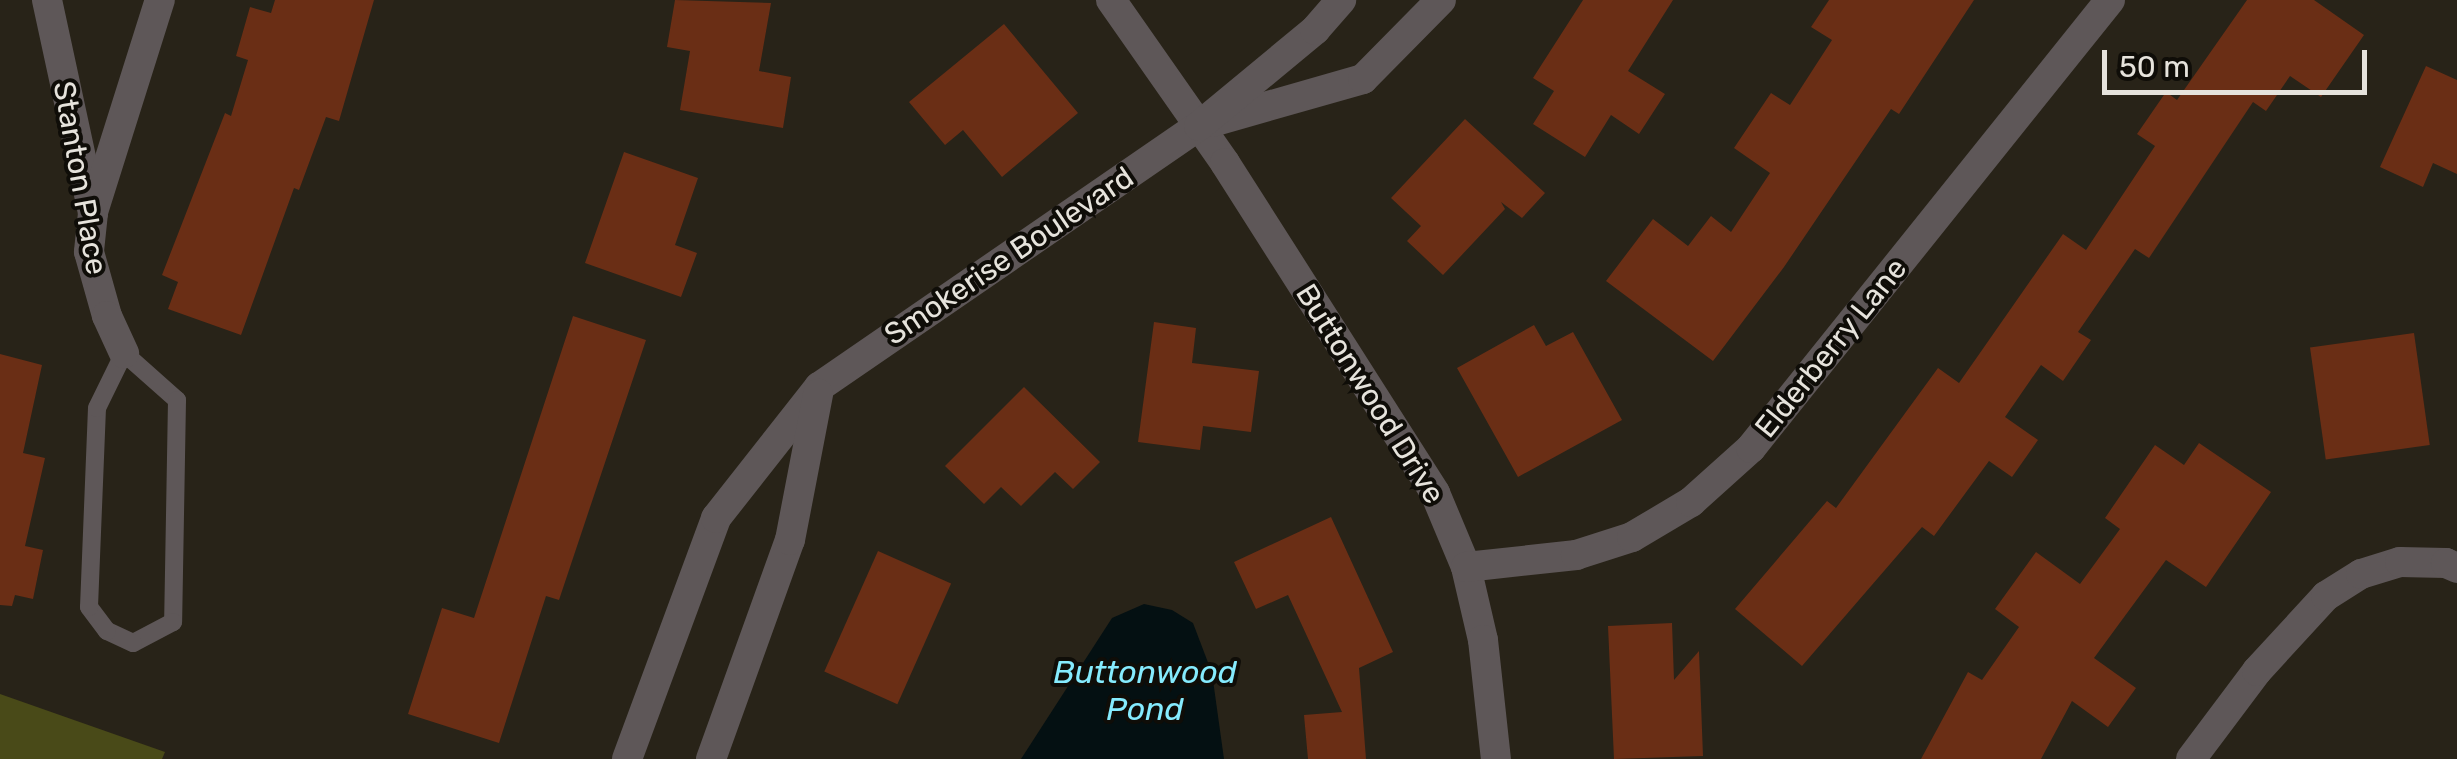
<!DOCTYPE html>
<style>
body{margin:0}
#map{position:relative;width:2457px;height:759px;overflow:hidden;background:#282318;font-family:Rubik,sans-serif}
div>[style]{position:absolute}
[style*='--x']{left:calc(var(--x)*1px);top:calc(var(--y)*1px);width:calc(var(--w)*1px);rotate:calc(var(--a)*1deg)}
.green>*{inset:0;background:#494a18}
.water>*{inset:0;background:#041012}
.building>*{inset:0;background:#6a2e15;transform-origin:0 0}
.lane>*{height:18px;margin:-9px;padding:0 9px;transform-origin:9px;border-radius:9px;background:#5e5758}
.street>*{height:30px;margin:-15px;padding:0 15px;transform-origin:15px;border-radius:15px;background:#5e5758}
span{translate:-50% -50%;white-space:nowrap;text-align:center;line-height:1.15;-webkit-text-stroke:8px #0f0d08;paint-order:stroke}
.street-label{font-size:30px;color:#e6e3dc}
.water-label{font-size:32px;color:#85ebfe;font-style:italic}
.scale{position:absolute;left:2102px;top:50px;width:265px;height:45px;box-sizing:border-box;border:5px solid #e6e3dc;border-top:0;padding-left:12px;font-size:30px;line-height:35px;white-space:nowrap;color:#e6e3dc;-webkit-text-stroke:8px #0f0d08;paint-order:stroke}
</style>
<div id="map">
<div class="green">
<i style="clip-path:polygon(0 694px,165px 752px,162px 759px,0 759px)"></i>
</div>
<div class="water">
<i style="clip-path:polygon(1144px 604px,1172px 610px,1193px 623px,1212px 673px,1224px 759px,1021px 759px,1112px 618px)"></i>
</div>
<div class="building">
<i style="clip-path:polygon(275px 0,374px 0,339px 121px,326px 117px,299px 190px,294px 188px,241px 335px,168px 309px,178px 282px,162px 275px,225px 113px,231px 116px,248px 60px,236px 56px,250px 7px,271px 13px)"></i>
<i style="clip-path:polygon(675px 0,771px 3px,759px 71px,791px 77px,783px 128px,680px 110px,690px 51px,667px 47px)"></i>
<i style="clip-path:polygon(1583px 0,1673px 0,1628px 71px,1665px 94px,1639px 134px,1611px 115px,1585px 157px,1533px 124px,1554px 91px,1533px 78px)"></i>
<i style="clip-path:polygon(1829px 0,1974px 0,1899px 114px,1891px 109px,1784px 267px,1713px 361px,1606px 281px,1653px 219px,1688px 246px,1711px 216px,1731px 232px,1770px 173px,1734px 148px,1771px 93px,1790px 105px,1832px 40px,1811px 27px)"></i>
<i style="clip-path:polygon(2247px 0,2314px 0,2364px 35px,2321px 97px,2290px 76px,2266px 111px,2253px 102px,2149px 258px,2135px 249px,2078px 332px,2091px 340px,2063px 381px,2041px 365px,2005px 417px,2038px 440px,2012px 477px,1989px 461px,1934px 536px,1922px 527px,1802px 666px,1735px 609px,1827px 501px,1836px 508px,1938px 368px,1959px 383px,2063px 234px,2086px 250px,2155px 146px,2137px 134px,2166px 92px,2177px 100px)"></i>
<i style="clip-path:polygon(1004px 24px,1078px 113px,1002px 177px,963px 130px,945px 145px,909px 102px)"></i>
<i style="clip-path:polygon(2426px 66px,2457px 80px,2457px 174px,2433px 163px,2423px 187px,2380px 167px)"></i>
<i style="clip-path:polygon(1465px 119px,1545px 193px,1522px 218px,1501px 202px,1505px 209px,1443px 275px,1407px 241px,1421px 226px,1391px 198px)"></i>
<i style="clip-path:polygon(624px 152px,698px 178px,675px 245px,697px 253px,681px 297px,585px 263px)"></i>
<i style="clip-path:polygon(573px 316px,646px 340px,559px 600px,546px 596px,499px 743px,408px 714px,442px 608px,474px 618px)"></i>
<i style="clip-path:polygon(1154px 322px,1196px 328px,1192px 363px,1259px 371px,1251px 432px,1203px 426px,1200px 450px,1138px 442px)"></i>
<i style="clip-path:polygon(1534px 325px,1546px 346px,1573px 332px,1622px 420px,1518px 477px,1457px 368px)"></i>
<i style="left:2414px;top:333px;width:113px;height:105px;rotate:82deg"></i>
<i style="clip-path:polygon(0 354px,42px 365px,23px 453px,45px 458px,25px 546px,43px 550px,33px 599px,15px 595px,12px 606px,0 605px)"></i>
<i style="clip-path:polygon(1024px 387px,1100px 462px,1073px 489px,1055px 472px,1021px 506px,1001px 487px,984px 504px,945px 466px)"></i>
<i style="clip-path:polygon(2199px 443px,2271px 492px,2206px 587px,2166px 560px,2094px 658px,2136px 688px,2108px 727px,2072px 701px,2041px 759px,1921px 759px,1968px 672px,1982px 680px,2019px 627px,1995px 609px,2036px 552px,2080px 584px,2120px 529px,2105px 518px,2155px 445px,2184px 465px)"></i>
<i style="clip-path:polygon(1331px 517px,1393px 652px,1359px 668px,1366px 759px,1308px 759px,1304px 715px,1342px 712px,1288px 595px,1256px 609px,1234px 562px)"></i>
<i style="left:878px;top:551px;width:80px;height:132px;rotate:24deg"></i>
<i style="clip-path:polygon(1672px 623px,1674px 680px,1699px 651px,1703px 756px,1614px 759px,1608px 626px)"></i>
</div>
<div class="lane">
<i style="--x:124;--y:353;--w:71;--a:41.6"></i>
<i style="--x:177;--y:400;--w:222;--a:91"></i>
<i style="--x:173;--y:622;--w:45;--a:152.3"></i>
<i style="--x:133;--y:643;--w:29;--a:-155"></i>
<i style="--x:107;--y:631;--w:30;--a:-127"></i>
<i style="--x:89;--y:607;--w:199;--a:-87.7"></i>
<i style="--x:97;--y:408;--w:61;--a:-63.9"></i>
</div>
<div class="street">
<i style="--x:47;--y:0;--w:218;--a:77.8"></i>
<i style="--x:93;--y:213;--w:39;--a:96"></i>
<i style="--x:89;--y:252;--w:66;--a:74.3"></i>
<i style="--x:107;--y:316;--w:41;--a:65.3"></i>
<i style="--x:1111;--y:0;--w:199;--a:55"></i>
<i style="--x:1225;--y:163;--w:391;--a:57.5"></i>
<i style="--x:1435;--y:493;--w:80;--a:67.3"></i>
<i style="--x:1466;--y:567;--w:75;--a:76.9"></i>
<i style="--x:1483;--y:640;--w:120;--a:83.8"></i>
<i style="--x:1212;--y:122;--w:157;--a:-15.9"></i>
<i style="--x:1363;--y:79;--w:111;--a:-45.4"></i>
<i style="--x:93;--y:212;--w:222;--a:-72.5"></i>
<i style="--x:1466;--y:567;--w:111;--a:-6.2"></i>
<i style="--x:1576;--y:555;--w:59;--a:-17.8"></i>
<i style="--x:1632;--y:537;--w:69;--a:-30.7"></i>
<i style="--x:1691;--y:502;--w:81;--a:-42"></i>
<i style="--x:1751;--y:448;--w:574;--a:-51.29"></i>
<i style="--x:627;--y:759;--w:257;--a:-69.7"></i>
<i style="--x:716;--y:518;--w:167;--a:-51.8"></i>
<i style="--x:819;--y:387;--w:461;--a:-34.5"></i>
<i style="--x:1199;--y:126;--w:151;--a:-39.6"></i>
<i style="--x:1315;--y:30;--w:40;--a:-49"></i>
<i style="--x:711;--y:759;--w:233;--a:-70.2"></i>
<i style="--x:790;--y:540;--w:149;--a:-79.1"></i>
<i style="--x:2191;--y:759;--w:110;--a:-53.1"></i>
<i style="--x:2257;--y:671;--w:102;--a:-47.4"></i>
<i style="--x:2326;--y:596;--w:41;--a:-32.2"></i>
<i style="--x:2361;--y:574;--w:41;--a:-17.1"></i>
<i style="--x:2400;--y:562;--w:46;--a:1.2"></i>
<i style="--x:2446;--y:563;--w:12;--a:24"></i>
</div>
<div class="street-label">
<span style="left:80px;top:178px;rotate:80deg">Stanton Place</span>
<span style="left:1009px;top:256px;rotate:-34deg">Smokerise Boulevard</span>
<span style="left:1831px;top:348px;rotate:-51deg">Elderberry Lane</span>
<span style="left:1370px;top:394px;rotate:58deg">Buttonwood Drive</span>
</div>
<div class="water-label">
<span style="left:1145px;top:691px">Buttonwood<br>Pond</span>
</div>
<div class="scale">50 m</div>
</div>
